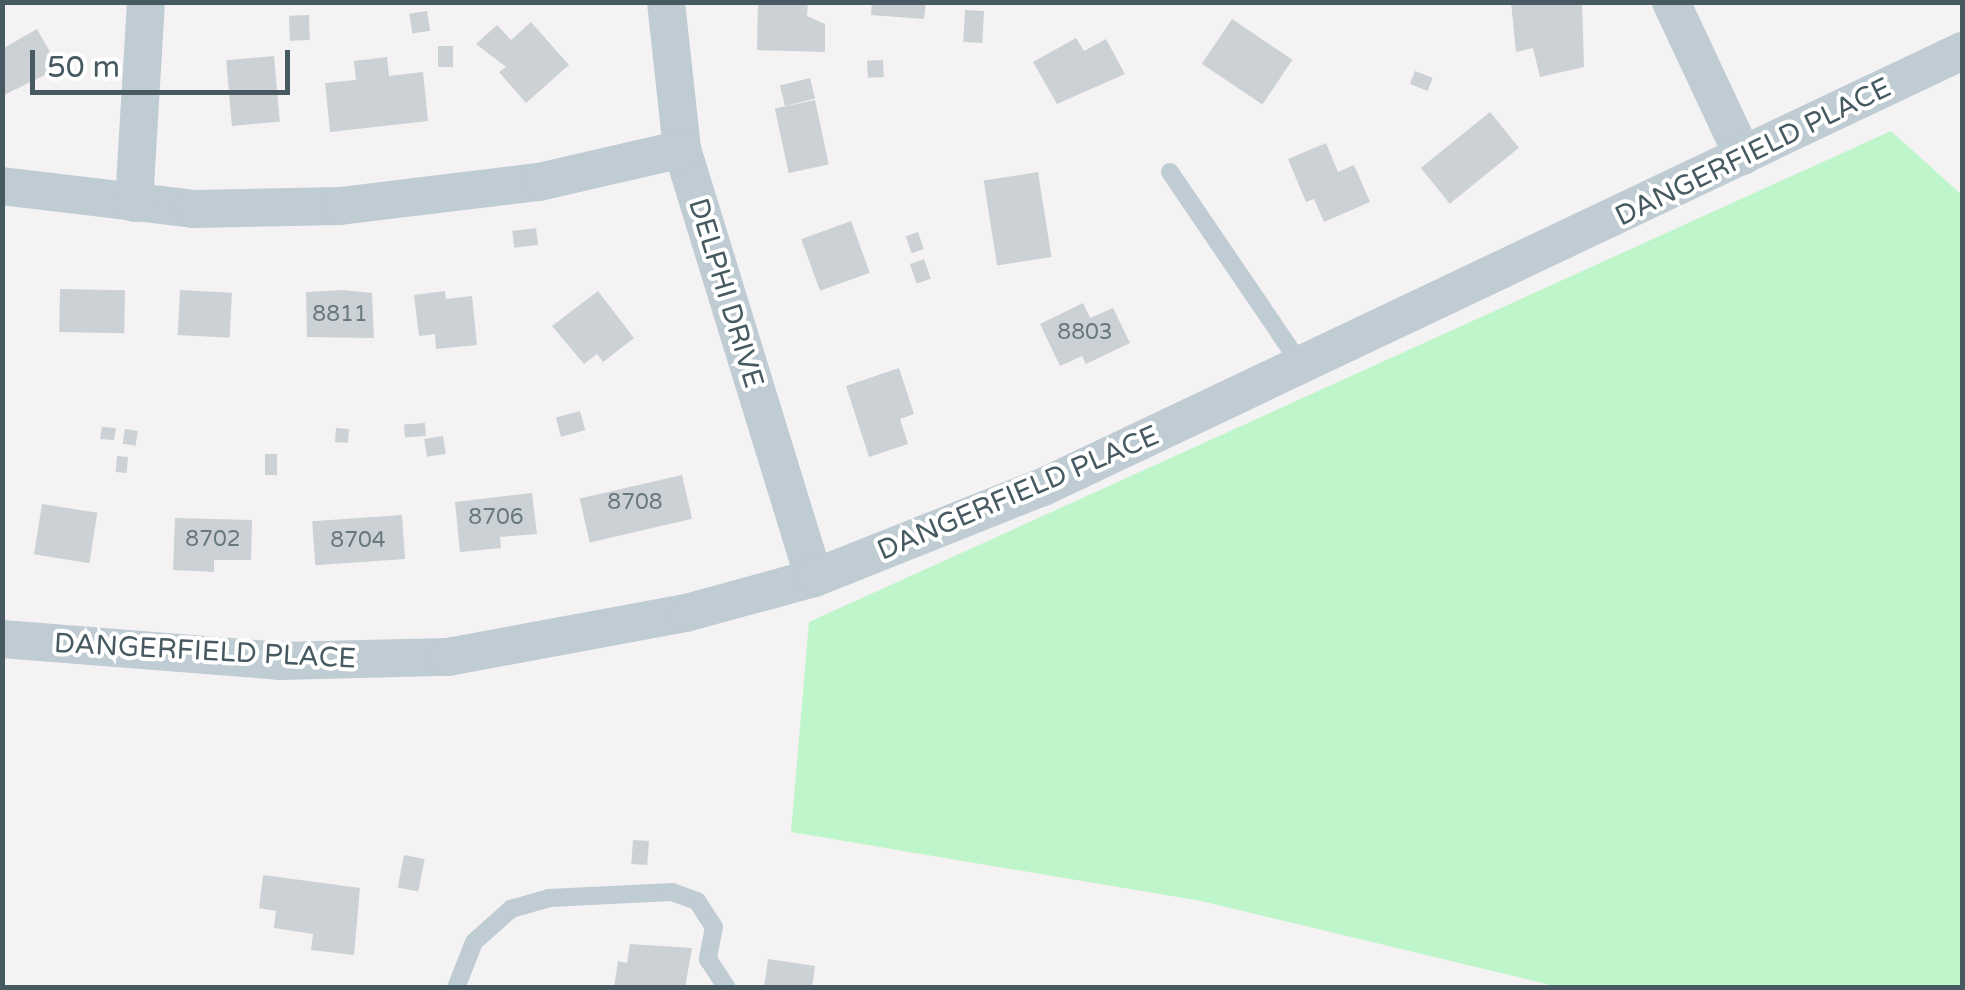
<!DOCTYPE html>
<style>
body{margin:0}
#map{position:relative;width:1965px;height:990px;overflow:hidden;background:#f5f2f3;font-family:"Varela Round",sans-serif}
div>[style]{position:absolute}
[style*='--x']{left:calc(var(--x)*1px);top:calc(var(--y)*1px);width:calc(var(--w)*1px);rotate:calc(var(--a)*1deg)}
.green>*{inset:0;background:#bef5cb}
.building>*{inset:0;background:#cbd1d5;transform-origin:0 0}
.lane>*{height:18px;margin:-9px;padding:0 9px;transform-origin:9px;border-radius:9px;background:#bfccd3}
.street>*{height:38px;margin:-19px;padding:0 19px;transform-origin:19px;border-radius:19px;background:#bfccd3}
span{translate:-50% -50%;white-space:nowrap;text-align:center;line-height:1.15;-webkit-text-stroke:8px #fff;paint-order:stroke}
.number-label{font-size:22px;color:#68787f}
.number-label span{-webkit-text-stroke-width:0}
.street-label{font-size:28px;color:#475a62}
.frame{position:absolute;inset:0;border:5px solid #475a62;pointer-events:none}
.scale{position:absolute;left:30px;top:50px;width:260px;height:45px;box-sizing:border-box;border:5px solid #475a62;border-top:0;padding-left:12px;font-size:30px;line-height:35px;white-space:nowrap;color:#475a62;-webkit-text-stroke:8px #fff;paint-order:stroke}
</style>
<div id="map">
<div class="green">
<i style="clip-path:polygon(1891px 131px,1962px 195px,1962px 987px,1559px 987px,1201px 901px,791px 832px,809px 622px)"></i>
</div>
<div class="building">
<i style="clip-path:polygon(758px 2px,808px 2px,807px 16px,825px 24px,825px 52px,757px 50px)"></i>
<i style="clip-path:polygon(872px 2px,926px 2px,924px 19px,871px 15px)"></i>
<i style="clip-path:polygon(1511px 2px,1582px 2px,1584px 67px,1540px 77px,1533px 48px,1516px 52px)"></i>
<i style="left:965px;top:10px;width:19px;height:32px;rotate:3deg"></i>
<i style="left:427px;top:11px;width:20px;height:18px;rotate:81deg"></i>
<i style="left:309px;top:15px;width:25px;height:20px;rotate:88deg"></i>
<i style="left:1232px;top:19px;width:73px;height:54px;rotate:34deg"></i>
<i style="clip-path:polygon(531px 22px,569px 65px,526px 103px,499px 72px,506px 67px,476px 44px,497px 25px,511px 40px)"></i>
<i style="clip-path:polygon(37px 29px,59px 68px,2px 96px,2px 49px)"></i>
<i style="clip-path:polygon(1076px 38px,1084px 51px,1106px 39px,1125px 74px,1057px 104px,1033px 62px)"></i>
<i style="left:438px;top:46px;width:15px;height:21px"></i>
<i style="left:274px;top:56px;width:66px;height:48px;rotate:85deg"></i>
<i style="clip-path:polygon(387px 57px,389px 76px,423px 72px,428px 121px,330px 132px,325px 83px,356px 80px,354px 61px)"></i>
<i style="left:883px;top:60px;width:17px;height:16px;rotate:87deg"></i>
<i style="left:1415px;top:71px;width:19px;height:14px;rotate:21deg"></i>
<i style="left:810px;top:78px;width:21px;height:31px;rotate:76deg"></i>
<i style="left:815px;top:100px;width:66px;height:41px;rotate:78deg"></i>
<i style="left:1490px;top:112px;width:46px;height:89px;rotate:51deg"></i>
<i style="clip-path:polygon(1326px 143px,1338px 172px,1354px 165px,1370px 202px,1324px 222px,1314px 199px,1306px 202px,1288px 159px)"></i>
<i style="left:1038px;top:172px;width:86px;height:55px;rotate:81deg"></i>
<i style="left:851px;top:221px;width:55px;height:53px;rotate:70deg"></i>
<i style="left:536px;top:228px;width:17px;height:24px;rotate:83deg"></i>
<i style="left:918px;top:232px;width:18px;height:13px;rotate:71deg"></i>
<i style="left:924px;top:259px;width:21px;height:15px;rotate:71deg"></i>
<i style="left:60px;top:289px;width:65px;height:43px;rotate:1deg"></i>
<i style="left:180px;top:290px;width:52px;height:45px;rotate:3deg"></i>
<i style="clip-path:polygon(343px 290px,372px 293px,374px 338px,307px 337px,306px 292px)"></i>
<i style="clip-path:polygon(445px 291px,446px 299px,472px 296px,477px 345px,436px 349px,435px 334px,419px 336px,414px 295px)"></i>
<i style="clip-path:polygon(598px 291px,634px 338px,603px 362px,597px 354px,584px 364px,552px 326px)"></i>
<i style="clip-path:polygon(1083px 303px,1090px 318px,1113px 308px,1130px 343px,1086px 364px,1082px 356px,1060px 366px,1040px 324px)"></i>
<i style="clip-path:polygon(899px 368px,914px 414px,900px 419px,908px 444px,869px 457px,846px 386px)"></i>
<i style="left:580px;top:411px;width:20px;height:25px;rotate:75deg"></i>
<i style="left:425px;top:423px;width:13px;height:21px;rotate:86deg"></i>
<i style="clip-path:polygon(102px 427px,116px 428px,114px 440px,100px 439px)"></i>
<i style="left:336px;top:428px;width:13px;height:14px;rotate:4deg"></i>
<i style="left:125px;top:429px;width:13px;height:15px;rotate:9deg"></i>
<i style="left:443px;top:436px;width:18px;height:19px;rotate:81deg"></i>
<i style="left:277px;top:454px;width:21px;height:12px;rotate:90deg"></i>
<i style="left:117px;top:456px;width:11px;height:16px;rotate:5deg"></i>
<i style="left:682px;top:475px;width:45px;height:105px;rotate:77deg"></i>
<i style="clip-path:polygon(532px 493px,537px 534px,500px 537px,501px 548px,460px 552px,455px 502px)"></i>
<i style="left:42px;top:504px;width:56px;height:51px;rotate:9deg"></i>
<i style="left:402px;top:515px;width:44px;height:90px;rotate:86deg"></i>
<i style="clip-path:polygon(175px 518px,252px 520px,251px 560px,214px 560px,214px 572px,173px 570px)"></i>
<i style="left:633px;top:840px;width:16px;height:24px;rotate:4deg"></i>
<i style="left:404px;top:855px;width:21px;height:33px;rotate:11deg"></i>
<i style="clip-path:polygon(263px 875px,360px 888px,354px 955px,311px 950px,313px 934px,274px 928px,276px 911px,259px 908px)"></i>
<i style="clip-path:polygon(630px 944px,692px 948px,685px 988px,614px 988px,618px 961px,627px 963px)"></i>
<i style="clip-path:polygon(768px 959px,815px 966px,812px 988px,764px 988px)"></i>
</div>
<div class="lane">
<i style="--x:1170;--y:172;--w:235;--a:55.8"></i>
<i style="--x:456;--y:988;--w:49;--a:-68.6"></i>
<i style="--x:474;--y:942;--w:50;--a:-41.7"></i>
<i style="--x:511;--y:909;--w:40;--a:-16"></i>
<i style="--x:549;--y:898;--w:123;--a:-2.8"></i>
<i style="--x:672;--y:892;--w:27;--a:20"></i>
<i style="--x:697;--y:901;--w:31;--a:57"></i>
<i style="--x:714;--y:927;--w:33;--a:101"></i>
<i style="--x:708;--y:959;--w:35;--a:57"></i>
</div>
<div class="street">
<i style="--x:666;--y:2;--w:148;--a:83.8"></i>
<i style="--x:682;--y:149;--w:449;--a:72.9"></i>
<i style="--x:1671;--y:2;--w:170;--a:64.9"></i>
<i style="--x:2;--y:186;--w:193;--a:6.8"></i>
<i style="--x:194;--y:209;--w:146;--a:-1.2"></i>
<i style="--x:340;--y:206;--w:200;--a:-6.9"></i>
<i style="--x:539;--y:182;--w:147;--a:-13"></i>
<i style="--x:134;--y:203;--w:201;--a:-86.6"></i>
<i style="--x:2;--y:639;--w:278;--a:4.5"></i>
<i style="--x:279;--y:661;--w:169;--a:-1.4"></i>
<i style="--x:448;--y:657;--w:242;--a:-10.5"></i>
<i style="--x:686;--y:613;--w:133;--a:-15.3"></i>
<i style="--x:814;--y:578;--w:246;--a:-21.7"></i>
<i style="--x:1043;--y:487;--w:1017;--a:-25.38"></i>
</div>
<div class="number-label">
<span style="left:340px;top:315px">8811</span>
<span style="left:1085px;top:333px">8803</span>
<span style="left:635px;top:503px">8708</span>
<span style="left:496px;top:518px">8706</span>
<span style="left:213px;top:540px">8702</span>
<span style="left:358px;top:541px">8704</span>
</div>
<div class="street-label">
<span style="left:1753px;top:152px;rotate:-26deg">DANGERFIELD PLACE</span>
<span style="left:726px;top:293px;rotate:73deg">DELPHI DRIVE</span>
<span style="left:1018px;top:493px;rotate:-23deg">DANGERFIELD PLACE</span>
<span style="left:205px;top:651px;rotate:3deg">DANGERFIELD PLACE</span>
</div>
<div class="frame"></div>
<div class="scale">50 m</div>
</div>
